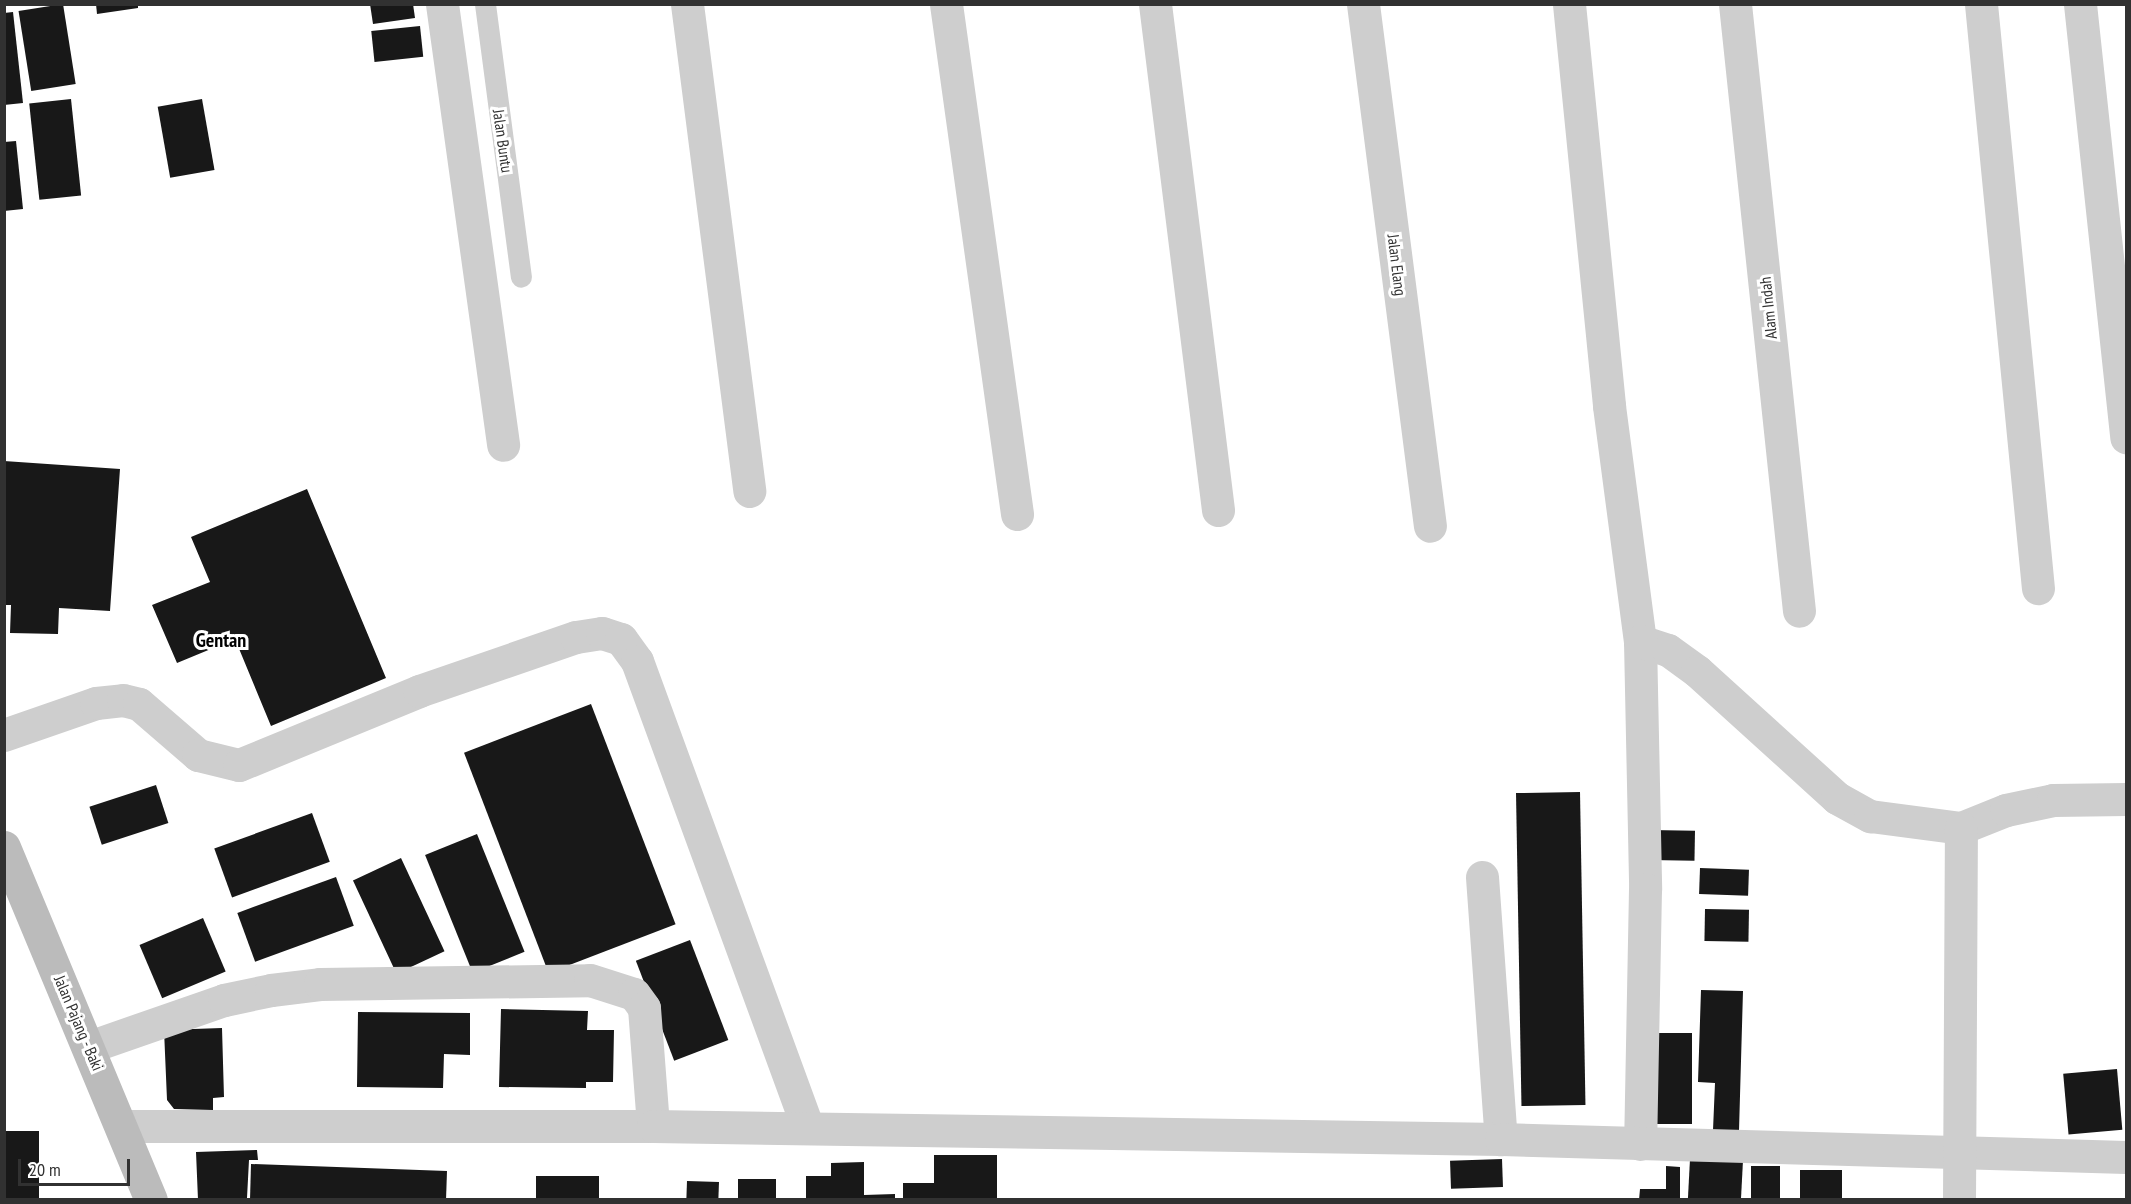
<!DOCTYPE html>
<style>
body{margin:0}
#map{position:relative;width:2131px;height:1204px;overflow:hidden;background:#fff;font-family:"PT Sans Narrow",sans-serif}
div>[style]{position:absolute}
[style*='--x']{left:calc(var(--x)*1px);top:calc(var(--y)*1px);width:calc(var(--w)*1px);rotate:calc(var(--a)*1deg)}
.building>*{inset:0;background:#181818;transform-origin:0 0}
.service>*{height:21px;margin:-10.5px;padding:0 10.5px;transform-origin:10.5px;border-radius:10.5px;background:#cecece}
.minor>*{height:33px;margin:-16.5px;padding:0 16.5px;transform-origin:16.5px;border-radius:16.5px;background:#cecece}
.secondary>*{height:33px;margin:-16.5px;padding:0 16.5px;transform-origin:16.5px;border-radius:16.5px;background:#bbb}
span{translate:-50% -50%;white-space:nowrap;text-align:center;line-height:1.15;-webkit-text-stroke:6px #fff;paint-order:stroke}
.street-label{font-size:16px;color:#313131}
.quarter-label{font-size:20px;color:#000;font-weight:700}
.frame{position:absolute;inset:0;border:6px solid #313131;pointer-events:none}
.scale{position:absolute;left:18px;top:1159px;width:112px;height:27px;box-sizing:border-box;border:3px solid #313131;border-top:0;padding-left:8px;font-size:18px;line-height:21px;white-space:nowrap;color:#313131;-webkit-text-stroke:4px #fff;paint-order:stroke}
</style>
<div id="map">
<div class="building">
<i style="left:63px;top:4px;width:81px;height:45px;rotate:81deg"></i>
<i style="clip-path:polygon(96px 4px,138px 4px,138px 8px,97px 14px)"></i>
<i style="clip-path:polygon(370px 4px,413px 4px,415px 18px,373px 24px)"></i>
<i style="clip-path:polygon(13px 12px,23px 103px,4px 105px,4px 13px)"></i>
<i style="left:420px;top:26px;width:31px;height:49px;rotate:84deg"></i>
<i style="left:71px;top:99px;width:97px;height:42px;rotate:84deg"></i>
<i style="left:202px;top:99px;width:72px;height:45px;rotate:80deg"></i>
<i style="clip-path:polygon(16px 141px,23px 209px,4px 211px,4px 142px)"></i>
<i style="clip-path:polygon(4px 461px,120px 469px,110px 611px,59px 608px,58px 634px,10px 633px,11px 605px,4px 605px)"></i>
<i style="clip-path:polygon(307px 489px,386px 678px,271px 726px,235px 639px,177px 663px,152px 605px,210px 582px,191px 537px)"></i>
<i style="left:591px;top:704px;width:236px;height:136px;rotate:69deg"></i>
<i style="left:156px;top:785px;width:40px;height:70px;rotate:72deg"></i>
<i style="left:1580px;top:792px;width:313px;height:64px;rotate:89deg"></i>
<i style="left:312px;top:813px;width:52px;height:104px;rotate:70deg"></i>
<i style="left:1650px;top:830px;width:45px;height:30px;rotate:1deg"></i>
<i style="left:477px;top:834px;width:127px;height:56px;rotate:68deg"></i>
<i style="left:401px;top:858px;width:103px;height:53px;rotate:65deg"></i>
<i style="left:1700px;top:868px;width:49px;height:26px;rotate:2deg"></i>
<i style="left:336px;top:877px;width:52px;height:105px;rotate:70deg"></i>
<i style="left:1705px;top:909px;width:44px;height:32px;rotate:1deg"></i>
<i style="left:203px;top:918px;width:58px;height:69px;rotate:67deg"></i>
<i style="left:690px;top:940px;width:107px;height:58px;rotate:69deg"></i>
<i style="clip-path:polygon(1701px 990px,1743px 991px,1739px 1131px,1713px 1130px,1715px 1083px,1698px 1082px)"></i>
<i style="clip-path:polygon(501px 1009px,588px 1011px,587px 1030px,614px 1030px,613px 1082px,586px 1082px,586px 1088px,499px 1087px)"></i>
<i style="clip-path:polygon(358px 1012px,470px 1013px,470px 1055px,444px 1054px,443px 1088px,357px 1087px)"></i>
<i style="clip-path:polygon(222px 1028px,224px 1097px,213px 1098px,213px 1110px,174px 1109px,167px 1100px,164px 1030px)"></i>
<i style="left:1692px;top:1033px;width:91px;height:45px;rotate:90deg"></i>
<i style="left:2117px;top:1069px;width:61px;height:54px;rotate:85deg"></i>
<i style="left:4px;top:1131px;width:35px;height:69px"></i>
<i style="clip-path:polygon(257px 1150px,258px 1160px,249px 1160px,247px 1198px,198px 1200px,196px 1152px)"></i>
<i style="clip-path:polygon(934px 1155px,997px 1155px,997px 1200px,903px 1200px,903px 1183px,934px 1183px)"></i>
<i style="left:1502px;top:1159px;width:28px;height:52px;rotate:88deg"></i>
<i style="left:1690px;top:1159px;width:53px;height:41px;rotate:3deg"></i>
<i style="clip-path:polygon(864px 1162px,864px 1195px,895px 1194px,895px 1200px,806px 1200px,806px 1176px,831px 1176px,831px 1163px)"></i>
<i style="clip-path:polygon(251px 1164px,447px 1171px,446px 1200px,250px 1200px)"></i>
<i style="clip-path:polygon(1666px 1166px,1680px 1167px,1680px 1200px,1639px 1200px,1640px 1189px,1666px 1189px)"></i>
<i style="left:1751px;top:1166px;width:29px;height:34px"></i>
<i style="left:1800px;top:1170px;width:42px;height:30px"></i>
<i style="left:536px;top:1176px;width:63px;height:24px"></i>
<i style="left:738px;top:1179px;width:38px;height:21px"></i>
<i style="left:687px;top:1181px;width:32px;height:19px;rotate:2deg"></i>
</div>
<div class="service">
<i style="--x:485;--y:4;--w:275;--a:82.5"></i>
</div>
<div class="minor">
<i style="--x:442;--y:4;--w:445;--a:82.1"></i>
<i style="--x:687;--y:4;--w:491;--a:82.7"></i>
<i style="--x:946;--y:4;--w:515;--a:82.07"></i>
<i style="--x:1155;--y:4;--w:510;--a:82.9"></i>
<i style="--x:1363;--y:4;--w:526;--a:82.69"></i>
<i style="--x:1569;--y:4;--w:404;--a:84.3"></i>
<i style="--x:1609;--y:406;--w:237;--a:82.5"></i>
<i style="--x:1640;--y:641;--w:248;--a:88.8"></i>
<i style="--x:1645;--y:889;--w:255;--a:91.1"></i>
<i style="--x:1735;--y:4;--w:610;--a:83.98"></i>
<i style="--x:1981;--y:4;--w:587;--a:84.43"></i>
<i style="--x:2080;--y:4;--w:436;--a:83.9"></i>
<i style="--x:1640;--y:641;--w:29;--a:18"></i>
<i style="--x:1668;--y:650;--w:36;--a:36"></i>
<i style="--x:1697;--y:671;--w:189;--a:42.2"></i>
<i style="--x:1837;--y:798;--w:38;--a:29"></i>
<i style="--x:1870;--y:816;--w:92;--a:7.5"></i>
<i style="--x:1961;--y:828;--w:48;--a:-21.8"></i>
<i style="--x:2006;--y:810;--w:48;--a:-12"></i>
<i style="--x:2053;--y:800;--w:73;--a:-0.8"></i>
<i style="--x:4;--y:735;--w:97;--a:-19.2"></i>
<i style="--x:96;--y:703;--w:27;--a:-6"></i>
<i style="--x:123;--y:700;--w:16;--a:14"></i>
<i style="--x:139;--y:704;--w:78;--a:40.8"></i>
<i style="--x:198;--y:755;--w:42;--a:13.7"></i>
<i style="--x:239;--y:765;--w:195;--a:-22.3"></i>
<i style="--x:419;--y:691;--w:166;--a:-19"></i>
<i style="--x:576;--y:637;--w:26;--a:-9"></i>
<i style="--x:602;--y:633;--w:20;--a:18"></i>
<i style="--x:621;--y:639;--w:27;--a:54"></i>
<i style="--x:637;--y:661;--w:497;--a:69.9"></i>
<i style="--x:1482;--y:877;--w:263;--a:85.9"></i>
<i style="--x:89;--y:1047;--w:143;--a:-19.2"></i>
<i style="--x:224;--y:1000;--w:48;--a:-12"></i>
<i style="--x:271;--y:990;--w:49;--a:-7"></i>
<i style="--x:320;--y:984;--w:270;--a:-0.8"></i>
<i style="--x:590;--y:980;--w:46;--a:17.7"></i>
<i style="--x:634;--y:994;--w:17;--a:54"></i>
<i style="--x:644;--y:1008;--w:118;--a:85.6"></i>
<i style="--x:122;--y:1126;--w:531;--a:0"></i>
<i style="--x:653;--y:1126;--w:848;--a:0.88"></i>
<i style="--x:1501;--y:1139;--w:625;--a:1.65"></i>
<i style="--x:1959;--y:1200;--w:372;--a:-89.7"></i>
</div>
<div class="secondary">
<i style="--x:4;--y:847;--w:382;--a:67.4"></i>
</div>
<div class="street-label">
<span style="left:503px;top:141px;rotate:82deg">Jalan Buntu</span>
<span style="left:1397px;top:265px;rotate:83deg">Jalan Elang</span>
<span style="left:1768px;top:308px;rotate:-96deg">Alam Indah</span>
<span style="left:79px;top:1023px;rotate:67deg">Jalan Pajang - Baki</span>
</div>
<div class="quarter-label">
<span style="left:221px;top:640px">Gentan</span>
</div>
<div class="frame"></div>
<div class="scale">20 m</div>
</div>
